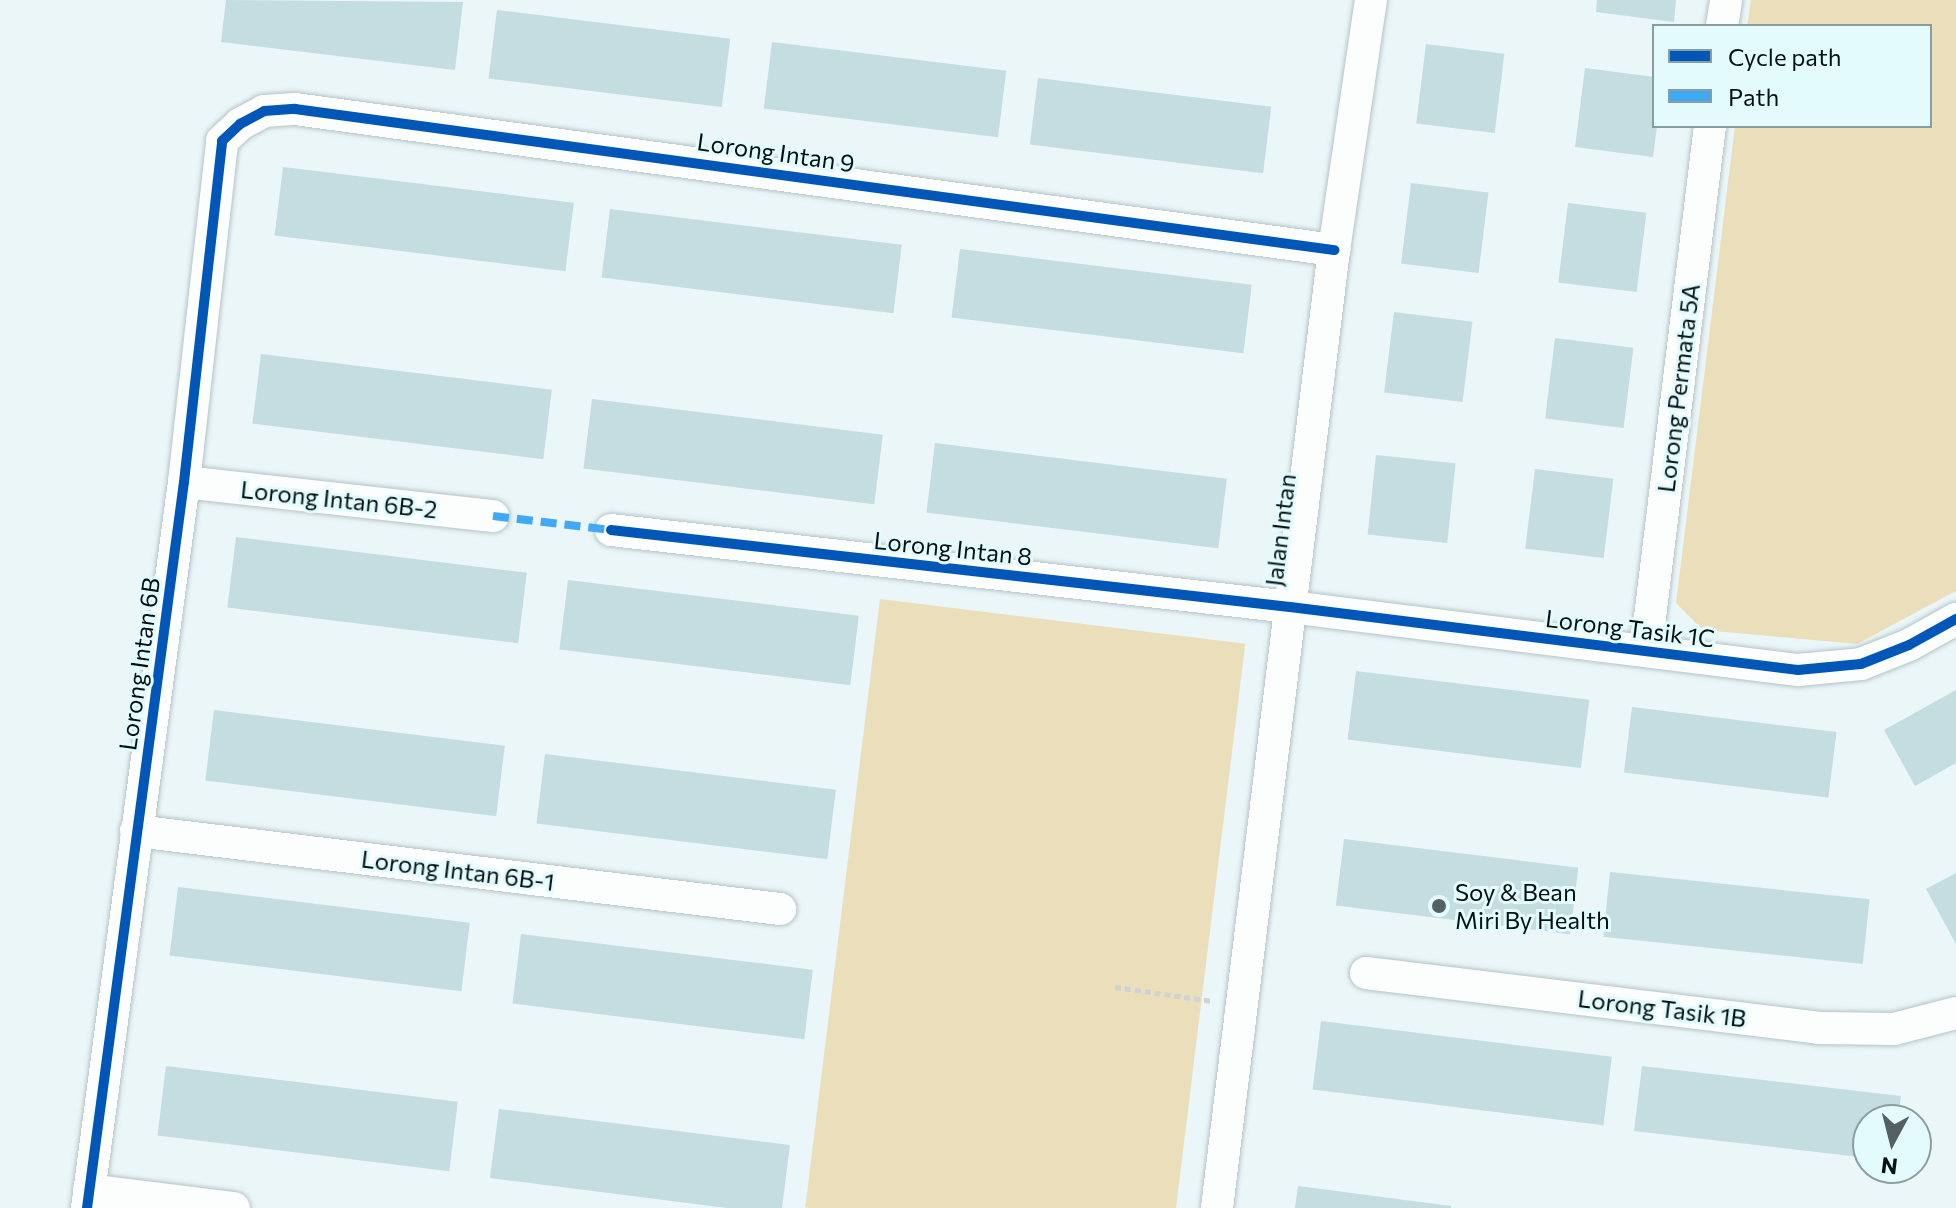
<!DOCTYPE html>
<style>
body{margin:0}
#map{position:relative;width:1956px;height:1208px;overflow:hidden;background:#eaf6f8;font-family:Commissioner,sans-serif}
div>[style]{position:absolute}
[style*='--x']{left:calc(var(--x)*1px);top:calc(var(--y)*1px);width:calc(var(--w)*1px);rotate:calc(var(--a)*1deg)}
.green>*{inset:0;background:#ebdebb;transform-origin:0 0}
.building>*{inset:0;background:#c3dde1;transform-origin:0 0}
.path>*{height:5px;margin-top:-2.5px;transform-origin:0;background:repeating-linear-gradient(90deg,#d0d3d3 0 6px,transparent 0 10px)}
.roads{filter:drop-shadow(0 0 2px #b6c3c5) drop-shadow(0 0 2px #b6c3c5)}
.street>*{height:32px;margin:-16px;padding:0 16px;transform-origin:16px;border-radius:16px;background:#fcfefe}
.quiet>*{height:8px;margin-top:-4px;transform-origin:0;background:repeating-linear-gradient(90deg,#3fa9f5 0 16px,transparent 0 24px)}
.cycleway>*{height:10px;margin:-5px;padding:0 5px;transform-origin:5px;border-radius:5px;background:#0057b8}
.dots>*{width:22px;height:22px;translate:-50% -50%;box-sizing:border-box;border:4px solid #e4fbfe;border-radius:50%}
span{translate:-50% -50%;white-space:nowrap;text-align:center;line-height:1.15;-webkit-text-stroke:6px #e4fbfe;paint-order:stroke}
.street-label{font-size:24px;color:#041112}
.poi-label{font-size:24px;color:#041112}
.left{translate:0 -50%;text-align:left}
.legend{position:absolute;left:1652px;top:24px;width:280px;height:104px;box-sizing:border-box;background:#e4fbfe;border:2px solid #8a9da0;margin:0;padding:10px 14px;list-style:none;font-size:24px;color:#041112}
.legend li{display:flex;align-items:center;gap:16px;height:40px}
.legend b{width:40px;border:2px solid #8a9da0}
.north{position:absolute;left:1852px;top:1104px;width:80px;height:80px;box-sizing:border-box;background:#e4fbfe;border:2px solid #8a9da0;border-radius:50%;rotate:187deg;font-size:22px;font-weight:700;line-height:32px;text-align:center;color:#041112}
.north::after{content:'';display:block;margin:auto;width:28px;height:36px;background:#546162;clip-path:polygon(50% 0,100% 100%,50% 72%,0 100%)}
</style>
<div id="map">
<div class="green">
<i style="clip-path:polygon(1751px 0,1956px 0,1956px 591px,1857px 644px,1703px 630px,1676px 603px,1735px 126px,1930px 126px,1930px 26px,1747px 26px)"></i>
<i style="left:880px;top:599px;width:368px;height:613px;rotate:7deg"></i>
</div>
<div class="building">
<i style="clip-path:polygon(226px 0,463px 2px,455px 70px,221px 42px)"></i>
<i style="clip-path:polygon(1597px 0,1676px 0,1674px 22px,1596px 12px)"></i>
<i style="left:497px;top:10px;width:235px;height:69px;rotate:7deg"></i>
<i style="left:772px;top:42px;width:236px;height:67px;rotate:7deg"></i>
<i style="left:1426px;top:44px;width:79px;height:80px;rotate:7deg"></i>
<i style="clip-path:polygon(1585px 68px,1654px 77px,1657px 126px,1653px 157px,1575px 147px)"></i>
<i style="left:1038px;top:78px;width:235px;height:67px;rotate:7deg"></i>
<i style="left:283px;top:167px;width:293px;height:69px;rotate:7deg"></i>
<i style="left:1411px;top:183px;width:78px;height:81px;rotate:7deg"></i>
<i style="left:1568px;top:203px;width:79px;height:80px;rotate:7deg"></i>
<i style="left:610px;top:209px;width:294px;height:69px;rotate:7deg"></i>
<i style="left:960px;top:249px;width:294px;height:69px;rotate:7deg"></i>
<i style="left:1394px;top:312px;width:79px;height:81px;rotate:7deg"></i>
<i style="left:1555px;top:338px;width:79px;height:81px;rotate:7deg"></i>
<i style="left:261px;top:354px;width:293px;height:70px;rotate:7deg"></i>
<i style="left:592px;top:399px;width:293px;height:70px;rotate:7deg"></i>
<i style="left:935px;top:443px;width:294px;height:70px;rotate:7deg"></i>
<i style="left:1376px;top:455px;width:80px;height:80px;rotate:6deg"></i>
<i style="left:1535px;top:469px;width:79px;height:80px;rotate:7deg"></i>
<i style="left:236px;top:537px;width:293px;height:71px;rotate:7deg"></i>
<i style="left:568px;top:580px;width:293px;height:70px;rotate:7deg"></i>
<i style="left:1356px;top:671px;width:235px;height:69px;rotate:7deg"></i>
<i style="clip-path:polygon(1956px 690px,1956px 763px,1915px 786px,1884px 730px)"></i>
<i style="left:1632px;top:707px;width:206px;height:66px;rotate:7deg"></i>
<i style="left:214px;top:710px;width:293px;height:71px;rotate:7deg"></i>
<i style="left:545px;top:754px;width:293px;height:70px;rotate:7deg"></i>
<i style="left:1344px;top:839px;width:236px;height:67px;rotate:7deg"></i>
<i style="left:1610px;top:872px;width:261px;height:65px;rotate:6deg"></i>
<i style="clip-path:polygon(1956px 873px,1956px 944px,1926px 889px)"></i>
<i style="left:178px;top:887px;width:294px;height:69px;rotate:7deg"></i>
<i style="left:521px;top:934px;width:294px;height:70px;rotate:7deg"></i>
<i style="left:1321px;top:1021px;width:293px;height:69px;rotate:7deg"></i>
<i style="left:166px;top:1066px;width:294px;height:70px;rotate:7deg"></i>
<i style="clip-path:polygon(1642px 1066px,1901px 1096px,1898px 1120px,1868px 1120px,1868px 1158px,1634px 1131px)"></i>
<i style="clip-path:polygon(499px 1109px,790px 1145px,782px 1208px,727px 1208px,490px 1178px)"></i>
<i style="clip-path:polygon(1298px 1186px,1451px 1206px,1451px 1208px,1295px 1208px)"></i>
</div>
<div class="path">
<i style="--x:1115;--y:987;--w:99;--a:8.1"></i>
</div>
<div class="roads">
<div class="street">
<i style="--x:1722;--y:26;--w:26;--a:-81"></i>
<i style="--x:184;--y:482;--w:311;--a:6.3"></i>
<i style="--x:611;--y:530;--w:683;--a:6.47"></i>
<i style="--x:1290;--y:607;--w:512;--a:7.07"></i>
<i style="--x:1798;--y:670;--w:63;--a:-5.4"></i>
<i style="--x:1861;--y:664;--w:52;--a:-21.6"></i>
<i style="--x:1909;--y:645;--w:54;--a:-29"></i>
<i style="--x:1646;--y:650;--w:528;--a:-83.04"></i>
<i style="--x:136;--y:831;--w:649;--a:6.91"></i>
<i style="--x:1366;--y:973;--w:455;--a:6.9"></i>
<i style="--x:1818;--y:1028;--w:76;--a:0.8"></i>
<i style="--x:1894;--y:1029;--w:64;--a:-14.5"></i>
<i style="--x:89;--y:1190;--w:146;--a:7.1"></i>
<i style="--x:87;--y:1208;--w:732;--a:-82.39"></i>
<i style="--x:184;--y:482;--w:343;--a:-83.6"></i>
<i style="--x:222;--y:141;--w:25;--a:-43"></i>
<i style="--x:240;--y:124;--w:27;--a:-28"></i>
<i style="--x:264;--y:111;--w:31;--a:-4"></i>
<i style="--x:295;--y:109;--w:1049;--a:7.73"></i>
<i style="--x:1217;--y:1208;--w:965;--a:-83.04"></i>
<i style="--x:1334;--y:250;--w:253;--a:-81.6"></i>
</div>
</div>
<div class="quiet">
<i style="--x:493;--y:516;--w:119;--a:6.8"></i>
</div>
<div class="cycleway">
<i style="--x:611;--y:530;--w:683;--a:6.47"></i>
<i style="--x:1290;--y:607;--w:512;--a:7.07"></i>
<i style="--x:1798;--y:670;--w:63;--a:-5.4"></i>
<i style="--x:1861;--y:664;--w:52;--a:-21.6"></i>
<i style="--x:1909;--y:645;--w:54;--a:-29"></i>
<i style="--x:87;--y:1208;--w:732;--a:-82.39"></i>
<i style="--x:184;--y:482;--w:343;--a:-83.6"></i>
<i style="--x:222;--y:141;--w:25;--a:-43"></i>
<i style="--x:240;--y:124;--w:27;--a:-28"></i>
<i style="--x:264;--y:111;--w:31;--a:-4"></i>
<i style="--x:295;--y:109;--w:1049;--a:7.73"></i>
</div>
<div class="dots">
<i style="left:1439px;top:906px;background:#546162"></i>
</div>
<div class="street-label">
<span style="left:776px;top:152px;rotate:8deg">Lorong Intan 9</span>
<span style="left:1678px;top:388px;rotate:-83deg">Lorong Permata 5A</span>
<span style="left:339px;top:499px;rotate:6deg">Lorong Intan 6B-2</span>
<span style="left:1280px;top:530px;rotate:-83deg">Jalan Intan</span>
<span style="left:953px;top:548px;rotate:6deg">Lorong Intan 8</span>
<span style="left:1630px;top:628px;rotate:7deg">Lorong Tasik 1C</span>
<span style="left:139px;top:664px;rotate:-82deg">Lorong Intan 6B</span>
<span style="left:458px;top:870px;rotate:7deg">Lorong Intan 6B-1</span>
<span style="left:1662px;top:1008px;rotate:7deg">Lorong Tasik 1B</span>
</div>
<div class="poi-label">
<span class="left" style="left:1455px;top:906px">Soy &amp; Bean<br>Miri By Health</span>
</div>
<ul class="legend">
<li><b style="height:10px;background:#0057b8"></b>Cycle path</li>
<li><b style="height:10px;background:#3fa9f5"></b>Path</li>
</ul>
<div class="north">N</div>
</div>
